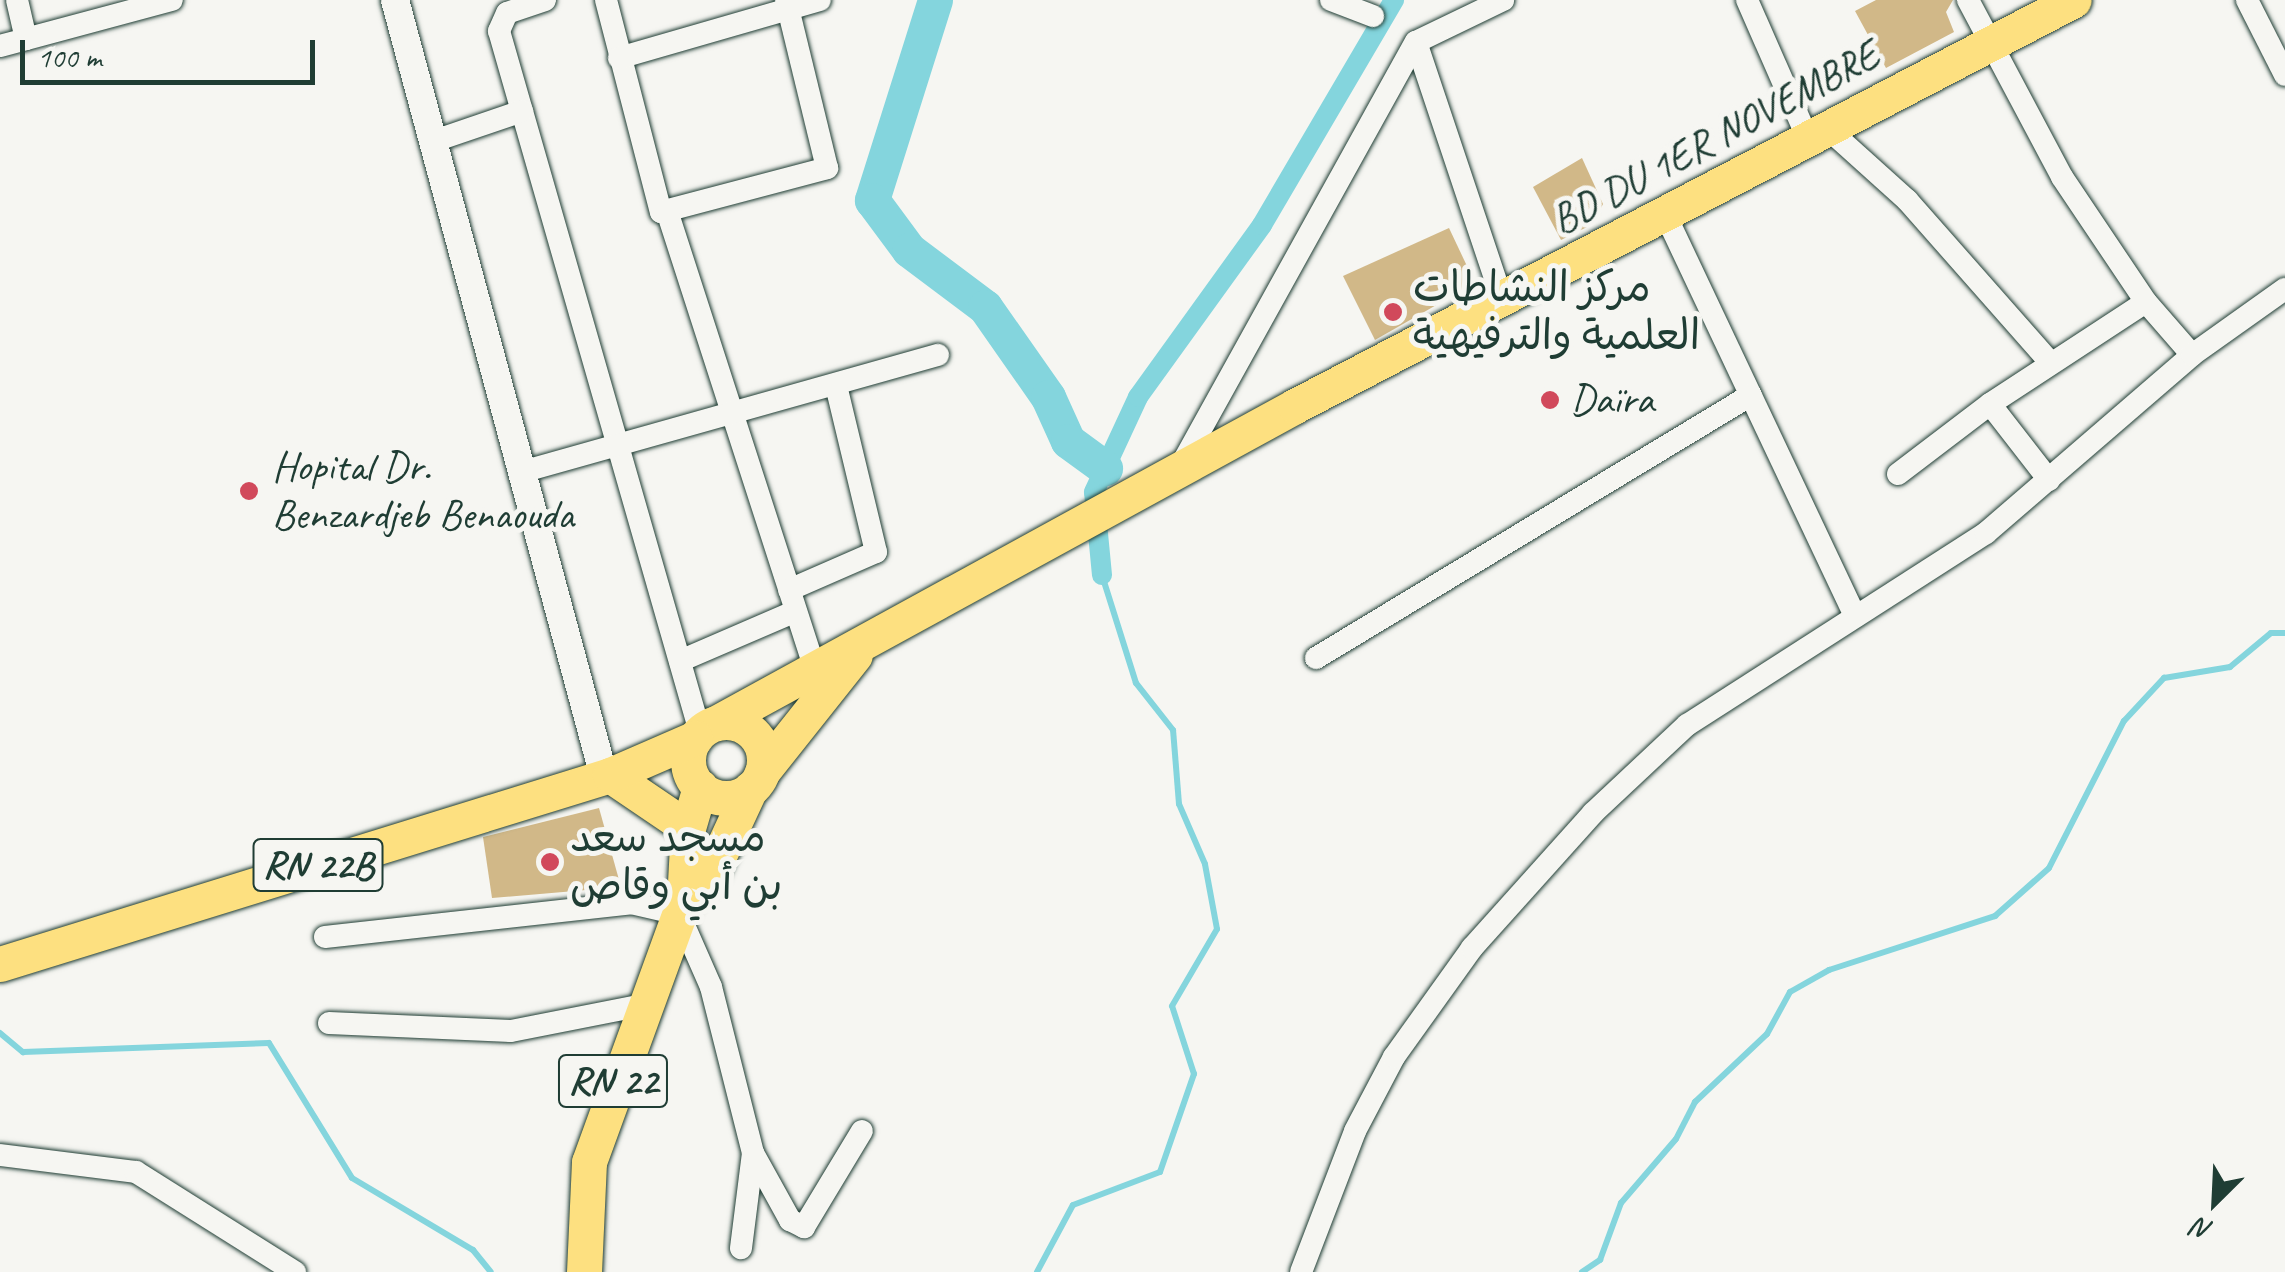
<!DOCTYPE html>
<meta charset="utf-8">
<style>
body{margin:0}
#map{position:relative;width:2285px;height:1272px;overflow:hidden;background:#f6f6f2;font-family:Caveat,"Playpen Sans Arabic",sans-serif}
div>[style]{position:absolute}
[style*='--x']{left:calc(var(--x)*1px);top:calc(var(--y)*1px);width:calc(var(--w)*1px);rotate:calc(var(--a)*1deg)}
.stream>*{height:6px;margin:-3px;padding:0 3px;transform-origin:3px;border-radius:3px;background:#84d5dd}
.canal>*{height:20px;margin:-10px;padding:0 10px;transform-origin:10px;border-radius:10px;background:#84d5dd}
.river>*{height:35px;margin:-17.5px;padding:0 17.5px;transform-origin:17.5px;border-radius:17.5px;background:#84d5dd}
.building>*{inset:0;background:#d1b888}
.roads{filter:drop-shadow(0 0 2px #1f3d34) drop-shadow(0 0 2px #1f3d34)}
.minor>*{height:22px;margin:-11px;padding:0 11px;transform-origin:11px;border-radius:11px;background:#f6f6f2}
.tertiary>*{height:28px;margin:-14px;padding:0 14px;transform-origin:14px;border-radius:14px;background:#f6f6f2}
.primary>*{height:35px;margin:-17.5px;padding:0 17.5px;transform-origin:17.5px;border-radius:17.5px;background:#fde080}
.primary>.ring{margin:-17.5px;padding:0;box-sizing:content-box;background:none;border:35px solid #fde080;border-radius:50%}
.dots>*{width:28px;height:28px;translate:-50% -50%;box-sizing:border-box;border:5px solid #f6f6f2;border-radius:50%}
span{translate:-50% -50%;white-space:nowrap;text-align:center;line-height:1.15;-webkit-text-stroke:10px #f6f6f2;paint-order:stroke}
.shield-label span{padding:2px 8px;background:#f6f6f2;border:2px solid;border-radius:8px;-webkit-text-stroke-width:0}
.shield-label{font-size:40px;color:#1f3d34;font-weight:700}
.street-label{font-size:42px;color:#1f3d34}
.poi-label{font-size:42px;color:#1f3d34}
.left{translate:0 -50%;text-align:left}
.north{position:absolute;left:2165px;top:1152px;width:100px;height:100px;-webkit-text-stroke:8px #f6f6f2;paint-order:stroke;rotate:204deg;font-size:28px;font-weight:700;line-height:40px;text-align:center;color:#1f3d34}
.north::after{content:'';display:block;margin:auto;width:35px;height:45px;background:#1f3d34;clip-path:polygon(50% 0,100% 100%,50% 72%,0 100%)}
.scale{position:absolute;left:20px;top:40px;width:295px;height:45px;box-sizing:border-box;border:5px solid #1f3d34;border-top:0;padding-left:12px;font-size:30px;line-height:35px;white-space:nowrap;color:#1f3d34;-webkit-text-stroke:8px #f6f6f2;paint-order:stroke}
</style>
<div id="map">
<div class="stream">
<i style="--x:0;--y:1033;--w:30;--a:40"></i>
<i style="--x:23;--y:1052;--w:246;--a:-2.1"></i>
<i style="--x:269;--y:1043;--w:158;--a:58.4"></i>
<i style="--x:352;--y:1178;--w:141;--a:30.8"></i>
<i style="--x:473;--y:1250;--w:28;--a:51"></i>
<i style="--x:1037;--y:1272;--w:76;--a:-61.8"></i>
<i style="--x:1073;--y:1205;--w:93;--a:-20.8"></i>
<i style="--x:1160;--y:1172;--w:104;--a:-70.9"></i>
<i style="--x:1194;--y:1074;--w:71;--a:-107.9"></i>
<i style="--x:1172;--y:1006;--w:89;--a:-59.7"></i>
<i style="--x:1217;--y:929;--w:66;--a:-100.5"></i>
<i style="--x:1205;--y:864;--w:65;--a:-113.4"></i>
<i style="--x:1179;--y:804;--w:74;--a:-94.6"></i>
<i style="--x:1173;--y:730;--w:60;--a:-128.2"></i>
<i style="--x:1136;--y:683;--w:113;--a:-107.5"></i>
<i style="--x:1582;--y:1272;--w:22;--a:-34"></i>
<i style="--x:1600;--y:1260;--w:61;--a:-69.8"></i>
<i style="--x:1621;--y:1203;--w:84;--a:-49.3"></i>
<i style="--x:1676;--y:1139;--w:42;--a:-62.8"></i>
<i style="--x:1695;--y:1102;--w:99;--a:-43.4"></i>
<i style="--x:1767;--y:1034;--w:48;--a:-61.3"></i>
<i style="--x:1790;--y:992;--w:45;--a:-29.4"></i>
<i style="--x:1829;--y:970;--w:175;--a:-18"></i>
<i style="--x:1995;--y:916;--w:72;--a:-41.6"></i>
<i style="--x:2049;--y:868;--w:165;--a:-63"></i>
<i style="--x:2124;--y:721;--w:59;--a:-47.1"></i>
<i style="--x:2164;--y:678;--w:67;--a:-9.5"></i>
<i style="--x:2230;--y:667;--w:53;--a:-39.7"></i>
<i style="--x:2271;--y:633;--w:14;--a:0"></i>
</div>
<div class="canal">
<i style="--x:1102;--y:575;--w:83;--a:-95.5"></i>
<i style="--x:1094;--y:492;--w:105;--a:-65.1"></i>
<i style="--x:1138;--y:397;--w:212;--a:-54.2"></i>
<i style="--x:1262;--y:225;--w:261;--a:-59.6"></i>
</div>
<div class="river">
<i style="--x:935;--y:0;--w:210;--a:107.5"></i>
<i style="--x:872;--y:200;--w:62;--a:53.5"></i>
<i style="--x:909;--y:250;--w:95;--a:36.9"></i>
<i style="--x:985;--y:307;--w:110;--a:55"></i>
<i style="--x:1048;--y:397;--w:48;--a:65.6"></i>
<i style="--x:1068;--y:441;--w:46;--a:36.1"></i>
</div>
<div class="building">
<i style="clip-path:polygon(1876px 0,1953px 0,1946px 12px,1954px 32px,1886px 68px,1855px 11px)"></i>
<i style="clip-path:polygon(1582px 158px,1603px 204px,1593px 224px,1561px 240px,1533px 187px)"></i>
<i style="clip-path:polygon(1449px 228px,1475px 283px,1375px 340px,1343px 276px)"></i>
<i style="clip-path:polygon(599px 808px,621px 887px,492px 898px,483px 837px)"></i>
</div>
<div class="roads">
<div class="minor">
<i style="--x:17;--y:0;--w:40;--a:77"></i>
<i style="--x:26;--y:39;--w:151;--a:-15"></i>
<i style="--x:545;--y:0;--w:40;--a:161.1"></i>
<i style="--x:507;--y:13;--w:20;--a:114"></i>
<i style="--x:499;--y:31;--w:729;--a:74"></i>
<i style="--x:606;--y:0;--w:219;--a:75.5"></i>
<i style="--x:661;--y:212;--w:172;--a:-14.8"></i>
<i style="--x:827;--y:168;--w:173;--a:-103.7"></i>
<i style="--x:1331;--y:0;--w:45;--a:20.9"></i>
<i style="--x:1747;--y:0;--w:150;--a:66.3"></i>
<i style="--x:1968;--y:0;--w:200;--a:62"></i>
<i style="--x:2062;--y:177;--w:151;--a:56.1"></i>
<i style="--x:2146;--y:302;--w:70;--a:49"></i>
<i style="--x:2247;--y:0;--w:84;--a:63.1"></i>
<i style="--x:1416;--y:42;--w:271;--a:71.5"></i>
<i style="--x:0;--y:46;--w:27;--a:-15"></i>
<i style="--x:619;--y:58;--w:209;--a:-16.1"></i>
<i style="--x:1827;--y:128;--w:108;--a:42"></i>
<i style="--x:1907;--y:200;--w:215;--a:48.6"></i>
<i style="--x:434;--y:141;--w:93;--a:-18.8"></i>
<i style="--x:667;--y:211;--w:479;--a:72.1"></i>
<i style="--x:1665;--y:214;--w:445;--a:64.7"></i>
<i style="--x:1180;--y:467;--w:486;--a:-61"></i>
<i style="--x:1416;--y:42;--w:97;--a:-25.8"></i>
<i style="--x:525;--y:471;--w:429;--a:-15.7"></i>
<i style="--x:1898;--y:474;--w:116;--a:-37.3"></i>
<i style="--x:2049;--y:480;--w:96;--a:-127.8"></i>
<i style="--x:1990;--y:404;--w:186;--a:-33.2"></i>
<i style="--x:789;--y:590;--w:95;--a:-23.6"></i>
<i style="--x:876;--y:552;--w:172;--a:-103.5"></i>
<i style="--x:1316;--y:658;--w:508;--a:-31.16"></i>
<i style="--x:680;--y:661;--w:126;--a:-23.3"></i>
<i style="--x:325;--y:937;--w:308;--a:-6.3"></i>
<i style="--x:631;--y:903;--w:49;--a:12.9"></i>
<i style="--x:679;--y:914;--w:80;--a:66.3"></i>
<i style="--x:711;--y:987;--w:171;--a:75.8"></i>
<i style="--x:753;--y:1153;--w:96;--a:97.2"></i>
<i style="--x:329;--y:1023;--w:182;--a:2.5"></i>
<i style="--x:511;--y:1031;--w:136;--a:-11.1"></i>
<i style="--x:753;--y:1153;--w:77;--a:61.1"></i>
<i style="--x:790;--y:1220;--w:16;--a:27"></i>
<i style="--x:804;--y:1227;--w:112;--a:-58.9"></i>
<i style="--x:0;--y:1155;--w:137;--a:7.1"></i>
<i style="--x:136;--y:1172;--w:188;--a:32.2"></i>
<i style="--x:1301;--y:1272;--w:151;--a:-69"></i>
<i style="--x:1355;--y:1131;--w:84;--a:-62.2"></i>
<i style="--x:1394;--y:1057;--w:134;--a:-54.4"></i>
<i style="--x:1472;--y:948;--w:181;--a:-48.1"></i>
<i style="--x:1593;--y:813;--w:129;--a:-43.1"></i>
<i style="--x:1687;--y:725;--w:355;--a:-32.7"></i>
<i style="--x:1986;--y:533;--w:272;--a:-40.8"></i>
<i style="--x:2192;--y:355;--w:114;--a:-35.4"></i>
</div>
<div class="tertiary">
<i style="--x:395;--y:0;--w:805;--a:74.94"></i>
</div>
<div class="primary">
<i class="ring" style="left:688px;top:722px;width:41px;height:41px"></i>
<i style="--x:716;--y:723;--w:660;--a:-28.7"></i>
<i style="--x:1295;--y:406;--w:878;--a:-27.53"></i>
<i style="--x:762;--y:772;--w:149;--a:-51.5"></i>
<i style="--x:610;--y:775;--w:94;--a:34.2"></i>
<i style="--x:684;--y:901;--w:39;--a:-46"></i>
<i style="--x:711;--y:873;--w:93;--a:-65.1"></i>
<i style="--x:0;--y:964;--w:639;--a:-17.21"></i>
<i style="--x:610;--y:775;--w:93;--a:-23.5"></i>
<i style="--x:584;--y:1272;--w:110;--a:-87.4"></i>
<i style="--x:589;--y:1162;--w:278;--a:-70"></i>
<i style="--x:684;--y:901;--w:73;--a:-86.9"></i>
<i style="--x:688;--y:828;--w:43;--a:-73.7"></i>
</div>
</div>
<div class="dots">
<i style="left:1393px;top:312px;background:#d1495b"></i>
<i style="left:1550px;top:400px;background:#d1495b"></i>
<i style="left:249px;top:491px;background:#d1495b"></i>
<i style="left:550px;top:862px;background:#d1495b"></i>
</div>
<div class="shield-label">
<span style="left:318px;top:865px">RN 22B</span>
<span style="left:613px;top:1081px">RN 22</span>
</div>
<div class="street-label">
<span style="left:1715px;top:138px;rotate:-28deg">BD DU 1ER NOVEMBRE</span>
</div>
<div class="poi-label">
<span class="left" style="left:1413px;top:312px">مركز النشاطات<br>العلمية والترفيهية</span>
<span class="left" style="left:1570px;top:400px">Daïra</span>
<span class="left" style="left:272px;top:491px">Hopital Dr.<br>Benzardjeb Benaouda</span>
<span class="left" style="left:570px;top:862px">مسجد سعد<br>بن أبي وقاص</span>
</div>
<div class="north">N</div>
<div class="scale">100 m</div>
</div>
